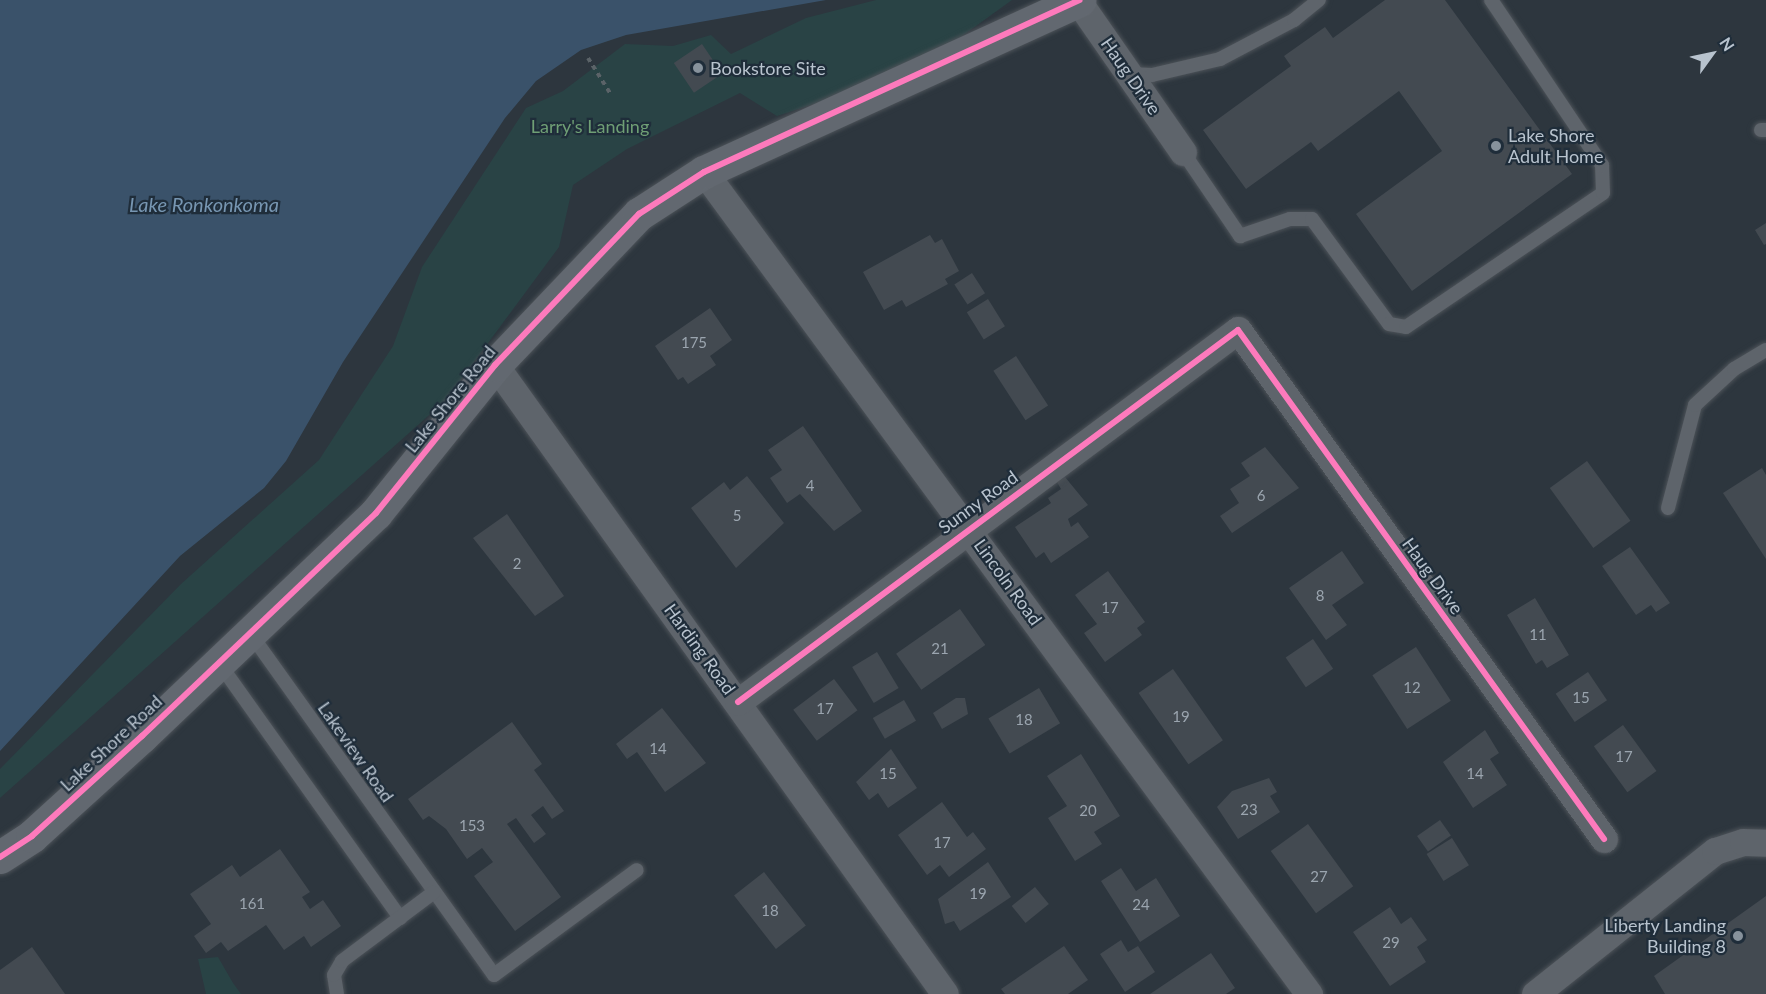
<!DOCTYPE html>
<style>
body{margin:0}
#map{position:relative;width:1766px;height:994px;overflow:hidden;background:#2d363e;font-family:Lato,sans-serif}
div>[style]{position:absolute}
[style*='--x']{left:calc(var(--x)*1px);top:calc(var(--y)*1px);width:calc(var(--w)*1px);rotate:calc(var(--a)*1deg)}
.green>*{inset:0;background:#294345}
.water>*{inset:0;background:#3a526a}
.building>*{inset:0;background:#434a51;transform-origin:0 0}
.path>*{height:4px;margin-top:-2px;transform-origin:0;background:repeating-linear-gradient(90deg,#5b6368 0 4.5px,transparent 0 9px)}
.roads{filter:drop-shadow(0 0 2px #4c5258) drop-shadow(0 0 2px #4c5258)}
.lane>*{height:14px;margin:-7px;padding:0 7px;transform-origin:7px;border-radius:7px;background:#5e646b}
.street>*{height:27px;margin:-13.5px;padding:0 13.5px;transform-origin:13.5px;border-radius:13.5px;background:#5e646b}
.secondary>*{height:33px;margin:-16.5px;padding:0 16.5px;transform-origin:16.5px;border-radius:16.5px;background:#626870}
.cycleway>*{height:6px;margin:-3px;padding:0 3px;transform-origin:3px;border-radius:3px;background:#fd7abc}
.dots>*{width:16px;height:16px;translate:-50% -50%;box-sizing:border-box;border:3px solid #1f2d3a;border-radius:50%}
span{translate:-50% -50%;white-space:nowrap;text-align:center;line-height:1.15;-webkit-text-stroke:4.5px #1f2d3a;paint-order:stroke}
.number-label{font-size:15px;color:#9ba5af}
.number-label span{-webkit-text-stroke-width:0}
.poi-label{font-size:18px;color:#b8c3ce}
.left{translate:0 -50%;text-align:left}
.right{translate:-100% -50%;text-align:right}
.street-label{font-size:18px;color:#b8c3ce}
.park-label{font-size:18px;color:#6f9f75}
.water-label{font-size:20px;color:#7796b2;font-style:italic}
.north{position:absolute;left:1682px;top:24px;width:60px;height:60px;-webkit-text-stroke:4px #1f2d3a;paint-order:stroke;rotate:57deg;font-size:16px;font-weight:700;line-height:24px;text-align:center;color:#b8c3ce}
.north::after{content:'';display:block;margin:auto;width:21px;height:27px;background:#b8c3ce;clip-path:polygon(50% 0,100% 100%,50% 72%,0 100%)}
</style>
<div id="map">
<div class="green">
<i style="clip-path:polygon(876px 0,1012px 0,951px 44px,851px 92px,777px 116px,740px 93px,627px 149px,573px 185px,559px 247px,446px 400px,0 798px,0 769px,181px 584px,319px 460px,393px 346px,422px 267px,526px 108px,563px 91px,625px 44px,673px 46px,711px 35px,731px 54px,806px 18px)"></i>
<i style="clip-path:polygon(218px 957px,233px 983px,241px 994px,206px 994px,198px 959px)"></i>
</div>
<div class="water">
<i style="clip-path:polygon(0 0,826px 0,626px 35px,581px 50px,536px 81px,505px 118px,343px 362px,286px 461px,264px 488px,180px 556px,0 751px)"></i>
</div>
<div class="building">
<i style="clip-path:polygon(1385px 0,1445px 0,1572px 174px,1412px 291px,1356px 214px,1442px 151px,1399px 91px,1318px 151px,1311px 142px,1246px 189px,1203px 130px,1291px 66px,1284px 56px,1325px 27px,1333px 38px)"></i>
<i style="left:702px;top:44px;width:36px;height:34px;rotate:56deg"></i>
<i style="clip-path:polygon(1766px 223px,1766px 244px,1764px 245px,1755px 230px)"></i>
<i style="clip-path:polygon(930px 235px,935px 243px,942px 239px,959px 271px,945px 279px,948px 284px,906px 307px,902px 300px,884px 310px,863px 272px)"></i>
<i style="left:972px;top:273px;width:24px;height:21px;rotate:57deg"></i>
<i style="left:988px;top:299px;width:32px;height:25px;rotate:58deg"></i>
<i style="clip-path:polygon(710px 308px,732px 340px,710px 356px,716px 365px,688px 384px,683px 377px,678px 380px,655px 346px)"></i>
<i style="left:1016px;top:356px;width:59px;height:27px;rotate:57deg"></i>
<i style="clip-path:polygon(803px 426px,862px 511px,834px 531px,800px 494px,787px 503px,770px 478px,782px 470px,768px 450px)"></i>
<i style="clip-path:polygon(1265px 447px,1299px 488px,1232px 533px,1220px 516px,1239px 503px,1230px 489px,1250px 476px,1241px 463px)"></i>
<i style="left:1587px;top:461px;width:74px;height:46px;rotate:54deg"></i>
<i style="clip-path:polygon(1762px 468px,1766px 475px,1766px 559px,1723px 493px)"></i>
<i style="clip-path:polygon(747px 476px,784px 523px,736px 568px,691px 508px,724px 482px,730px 490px)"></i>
<i style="clip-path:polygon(1065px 477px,1088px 505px,1068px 519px,1071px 527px,1078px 522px,1089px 537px,1051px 563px,1044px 552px,1036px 558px,1015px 527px,1051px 503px,1048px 498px,1061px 489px,1057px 482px)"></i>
<i style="clip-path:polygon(507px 514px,564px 596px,535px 616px,473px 538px)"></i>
<i style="clip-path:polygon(1630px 547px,1670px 603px,1656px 612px,1651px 605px,1636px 615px,1602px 566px)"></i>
<i style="clip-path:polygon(1342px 551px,1364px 583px,1332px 605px,1347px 625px,1326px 640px,1289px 588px)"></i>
<i style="clip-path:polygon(1108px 571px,1145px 622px,1137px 628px,1142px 635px,1105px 662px,1084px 633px,1097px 624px,1075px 595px)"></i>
<i style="clip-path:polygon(1535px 598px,1569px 655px,1547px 668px,1542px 660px,1536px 664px,1507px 615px)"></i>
<i style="left:960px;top:609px;width:44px;height:78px;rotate:55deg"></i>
<i style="left:1313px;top:639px;width:36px;height:33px;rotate:56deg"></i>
<i style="left:1416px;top:647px;width:64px;height:52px;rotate:57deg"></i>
<i style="left:877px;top:652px;width:42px;height:29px;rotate:59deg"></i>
<i style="left:1173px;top:669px;width:87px;height:42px;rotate:55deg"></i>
<i style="left:1588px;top:672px;width:34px;height:39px;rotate:56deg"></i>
<i style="left:834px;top:679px;width:39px;height:51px;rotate:53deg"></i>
<i style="left:1039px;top:688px;width:41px;height:59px;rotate:59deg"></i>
<i style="clip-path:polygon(956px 698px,965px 698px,968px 714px,942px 729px,933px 713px)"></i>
<i style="left:904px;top:700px;width:24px;height:36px;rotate:60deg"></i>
<i style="clip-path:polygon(662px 708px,706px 763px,665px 792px,637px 752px,627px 759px,616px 744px)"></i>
<i style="clip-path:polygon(512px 722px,542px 764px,534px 770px,564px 811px,552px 819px,543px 806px,531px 815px,546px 834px,534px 843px,516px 818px,507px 824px,561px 897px,515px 931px,474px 876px,493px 862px,482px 848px,467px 859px,446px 829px,429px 816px,423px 820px,408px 799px)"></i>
<i style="left:1623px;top:725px;width:57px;height:36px;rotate:54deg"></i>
<i style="clip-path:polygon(1485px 730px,1499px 753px,1490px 759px,1507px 785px,1473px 808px,1443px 762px)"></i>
<i style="clip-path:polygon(891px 749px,917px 788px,888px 808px,878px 793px,869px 800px,856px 782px)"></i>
<i style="clip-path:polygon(1081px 754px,1120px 816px,1094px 832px,1102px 844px,1075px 861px,1048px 818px,1067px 806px,1047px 776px)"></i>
<i style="clip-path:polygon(1269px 778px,1277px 792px,1270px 796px,1280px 812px,1238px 839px,1217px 807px,1232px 791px)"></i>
<i style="clip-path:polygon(942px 802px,967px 837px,973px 832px,986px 849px,949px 877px,940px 865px,927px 875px,898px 835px)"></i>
<i style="left:1440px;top:820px;width:19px;height:28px;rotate:55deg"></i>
<i style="left:1308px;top:824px;width:77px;height:46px;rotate:54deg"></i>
<i style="left:1452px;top:838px;width:32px;height:30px;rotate:58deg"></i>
<i style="clip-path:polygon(280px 849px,310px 892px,302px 897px,310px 909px,323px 900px,341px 926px,311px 947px,304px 936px,284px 950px,266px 925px,228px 951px,221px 942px,206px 953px,194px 936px,211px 924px,190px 894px,232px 865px,240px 877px)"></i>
<i style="clip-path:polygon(988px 862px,1011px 897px,960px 931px,954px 921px,945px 924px,938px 899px)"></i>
<i style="clip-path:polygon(1121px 868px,1136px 891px,1156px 878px,1180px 916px,1140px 942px,1101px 881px)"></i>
<i style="left:764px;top:872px;width:68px;height:38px;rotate:52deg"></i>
<i style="left:1035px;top:887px;width:22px;height:30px;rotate:51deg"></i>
<i style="clip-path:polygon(1766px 896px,1766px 994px,1665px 994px,1654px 976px)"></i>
<i style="clip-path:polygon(1390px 907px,1401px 924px,1411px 917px,1427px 940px,1417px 947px,1426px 962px,1390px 986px,1353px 932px)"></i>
<i style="clip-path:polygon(1121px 940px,1128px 952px,1138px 946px,1155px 972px,1125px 992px,1100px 954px)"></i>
<i style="clip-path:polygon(1064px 946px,1088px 980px,1068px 994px,1005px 994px,1001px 989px)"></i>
<i style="clip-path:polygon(32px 947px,65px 994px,0 994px,0 970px)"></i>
<i style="clip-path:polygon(1211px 953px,1235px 988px,1226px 994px,1150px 994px)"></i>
</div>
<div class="path">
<i style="--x:588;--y:58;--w:41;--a:57.8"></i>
</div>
<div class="roads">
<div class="lane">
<i style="--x:1131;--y:74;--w:21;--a:3"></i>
<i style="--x:1152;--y:75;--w:70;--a:-13.2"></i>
<i style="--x:1220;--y:59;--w:84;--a:-27.8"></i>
<i style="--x:1294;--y:20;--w:32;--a:-39"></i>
<i style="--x:1761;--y:130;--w:5;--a:0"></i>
<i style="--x:1183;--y:152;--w:102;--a:55.8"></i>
<i style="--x:1240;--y:236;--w:53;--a:-18.8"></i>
<i style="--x:1290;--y:219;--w:22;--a:0"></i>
<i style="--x:1312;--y:219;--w:130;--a:53.7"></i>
<i style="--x:1389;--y:324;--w:17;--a:10"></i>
<i style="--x:1406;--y:327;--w:238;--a:-34.2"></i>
<i style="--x:1603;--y:193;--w:28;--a:-92"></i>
<i style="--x:1602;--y:165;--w:199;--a:-123.9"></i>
<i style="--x:1668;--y:508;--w:106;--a:-75.3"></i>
<i style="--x:1695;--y:405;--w:53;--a:-42.7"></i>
<i style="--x:1734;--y:369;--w:37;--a:-31"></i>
<i style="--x:250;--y:633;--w:420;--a:54.5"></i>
<i style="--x:494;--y:975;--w:177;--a:-36.3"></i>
<i style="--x:219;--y:663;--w:313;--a:54.6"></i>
<i style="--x:337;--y:994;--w:19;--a:-99"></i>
<i style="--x:334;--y:975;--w:16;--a:-60"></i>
<i style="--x:342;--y:961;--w:114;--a:-36.8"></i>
</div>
<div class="street">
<i style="--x:1078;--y:1;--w:184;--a:55.2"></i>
<i style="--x:704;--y:172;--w:1021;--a:53.65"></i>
<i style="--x:495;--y:365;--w:773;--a:54.42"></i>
<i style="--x:738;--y:702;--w:623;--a:-36.65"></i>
<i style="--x:1238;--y:330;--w:627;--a:54.28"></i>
<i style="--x:1535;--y:994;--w:230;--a:-38.5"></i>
<i style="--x:1715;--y:851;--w:29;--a:-18"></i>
<i style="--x:1743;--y:842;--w:23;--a:2"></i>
</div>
<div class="secondary">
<i style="--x:0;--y:857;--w:38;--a:-33"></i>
<i style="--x:32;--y:836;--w:149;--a:-42.3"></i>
<i style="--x:142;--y:736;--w:323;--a:-43.6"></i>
<i style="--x:376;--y:513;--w:190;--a:-51.2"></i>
<i style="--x:495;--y:365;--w:209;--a:-46.4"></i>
<i style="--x:639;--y:214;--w:77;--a:-32.9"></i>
<i style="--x:704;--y:172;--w:413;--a:-24.6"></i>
</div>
</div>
<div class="cycleway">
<i style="--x:738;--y:702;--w:623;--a:-36.65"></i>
<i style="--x:1238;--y:330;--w:627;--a:54.28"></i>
<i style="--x:0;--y:857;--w:38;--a:-33"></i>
<i style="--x:32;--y:836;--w:149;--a:-42.3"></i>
<i style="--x:142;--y:736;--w:323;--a:-43.6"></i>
<i style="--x:376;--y:513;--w:190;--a:-51.2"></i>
<i style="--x:495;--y:365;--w:209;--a:-46.4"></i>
<i style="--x:639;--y:214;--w:77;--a:-32.9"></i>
<i style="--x:704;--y:172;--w:413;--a:-24.6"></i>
</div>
<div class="dots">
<i style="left:698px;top:68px;background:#87929c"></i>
<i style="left:1496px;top:146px;background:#87929c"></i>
<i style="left:1738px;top:936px;background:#87929c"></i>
</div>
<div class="number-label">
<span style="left:694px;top:343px">175</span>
<span style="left:810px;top:486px">4</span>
<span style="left:1261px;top:496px">6</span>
<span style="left:737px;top:516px">5</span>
<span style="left:517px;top:564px">2</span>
<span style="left:1320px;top:596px">8</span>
<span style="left:1110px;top:608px">17</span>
<span style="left:1538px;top:635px">11</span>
<span style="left:940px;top:649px">21</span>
<span style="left:1412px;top:688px">12</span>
<span style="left:1581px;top:698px">15</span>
<span style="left:825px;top:709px">17</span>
<span style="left:1181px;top:717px">19</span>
<span style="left:1024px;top:720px">18</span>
<span style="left:658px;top:749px">14</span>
<span style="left:1624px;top:757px">17</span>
<span style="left:888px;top:774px">15</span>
<span style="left:1475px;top:774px">14</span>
<span style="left:1249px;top:810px">23</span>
<span style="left:1088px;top:811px">20</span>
<span style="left:472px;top:826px">153</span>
<span style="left:942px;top:843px">17</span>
<span style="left:1319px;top:877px">27</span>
<span style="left:978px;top:894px">19</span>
<span style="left:252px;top:904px">161</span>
<span style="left:1141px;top:905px">24</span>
<span style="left:770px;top:911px">18</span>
<span style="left:1391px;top:943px">29</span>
</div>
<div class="poi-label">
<span class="left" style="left:710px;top:68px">Bookstore Site</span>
<span class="left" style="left:1508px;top:146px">Lake Shore<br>Adult Home</span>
<span class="right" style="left:1726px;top:936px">Liberty Landing<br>Building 8</span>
</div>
<div class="street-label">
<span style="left:1131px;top:76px;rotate:55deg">Haug Drive</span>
<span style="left:450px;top:399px;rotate:-51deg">Lake Shore Road</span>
<span style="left:978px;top:502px;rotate:-36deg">Sunny Road</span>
<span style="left:1433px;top:576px;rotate:54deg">Haug Drive</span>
<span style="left:1008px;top:582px;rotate:54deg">Lincoln Road</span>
<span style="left:700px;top:649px;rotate:54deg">Harding Road</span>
<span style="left:111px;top:743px;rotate:-43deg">Lake Shore Road</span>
<span style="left:356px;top:752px;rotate:55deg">Lakeview Road</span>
</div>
<div class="park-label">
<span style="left:590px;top:126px">Larry's Landing</span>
</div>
<div class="water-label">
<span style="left:204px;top:204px">Lake Ronkonkoma</span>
</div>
<div class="north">N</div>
</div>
